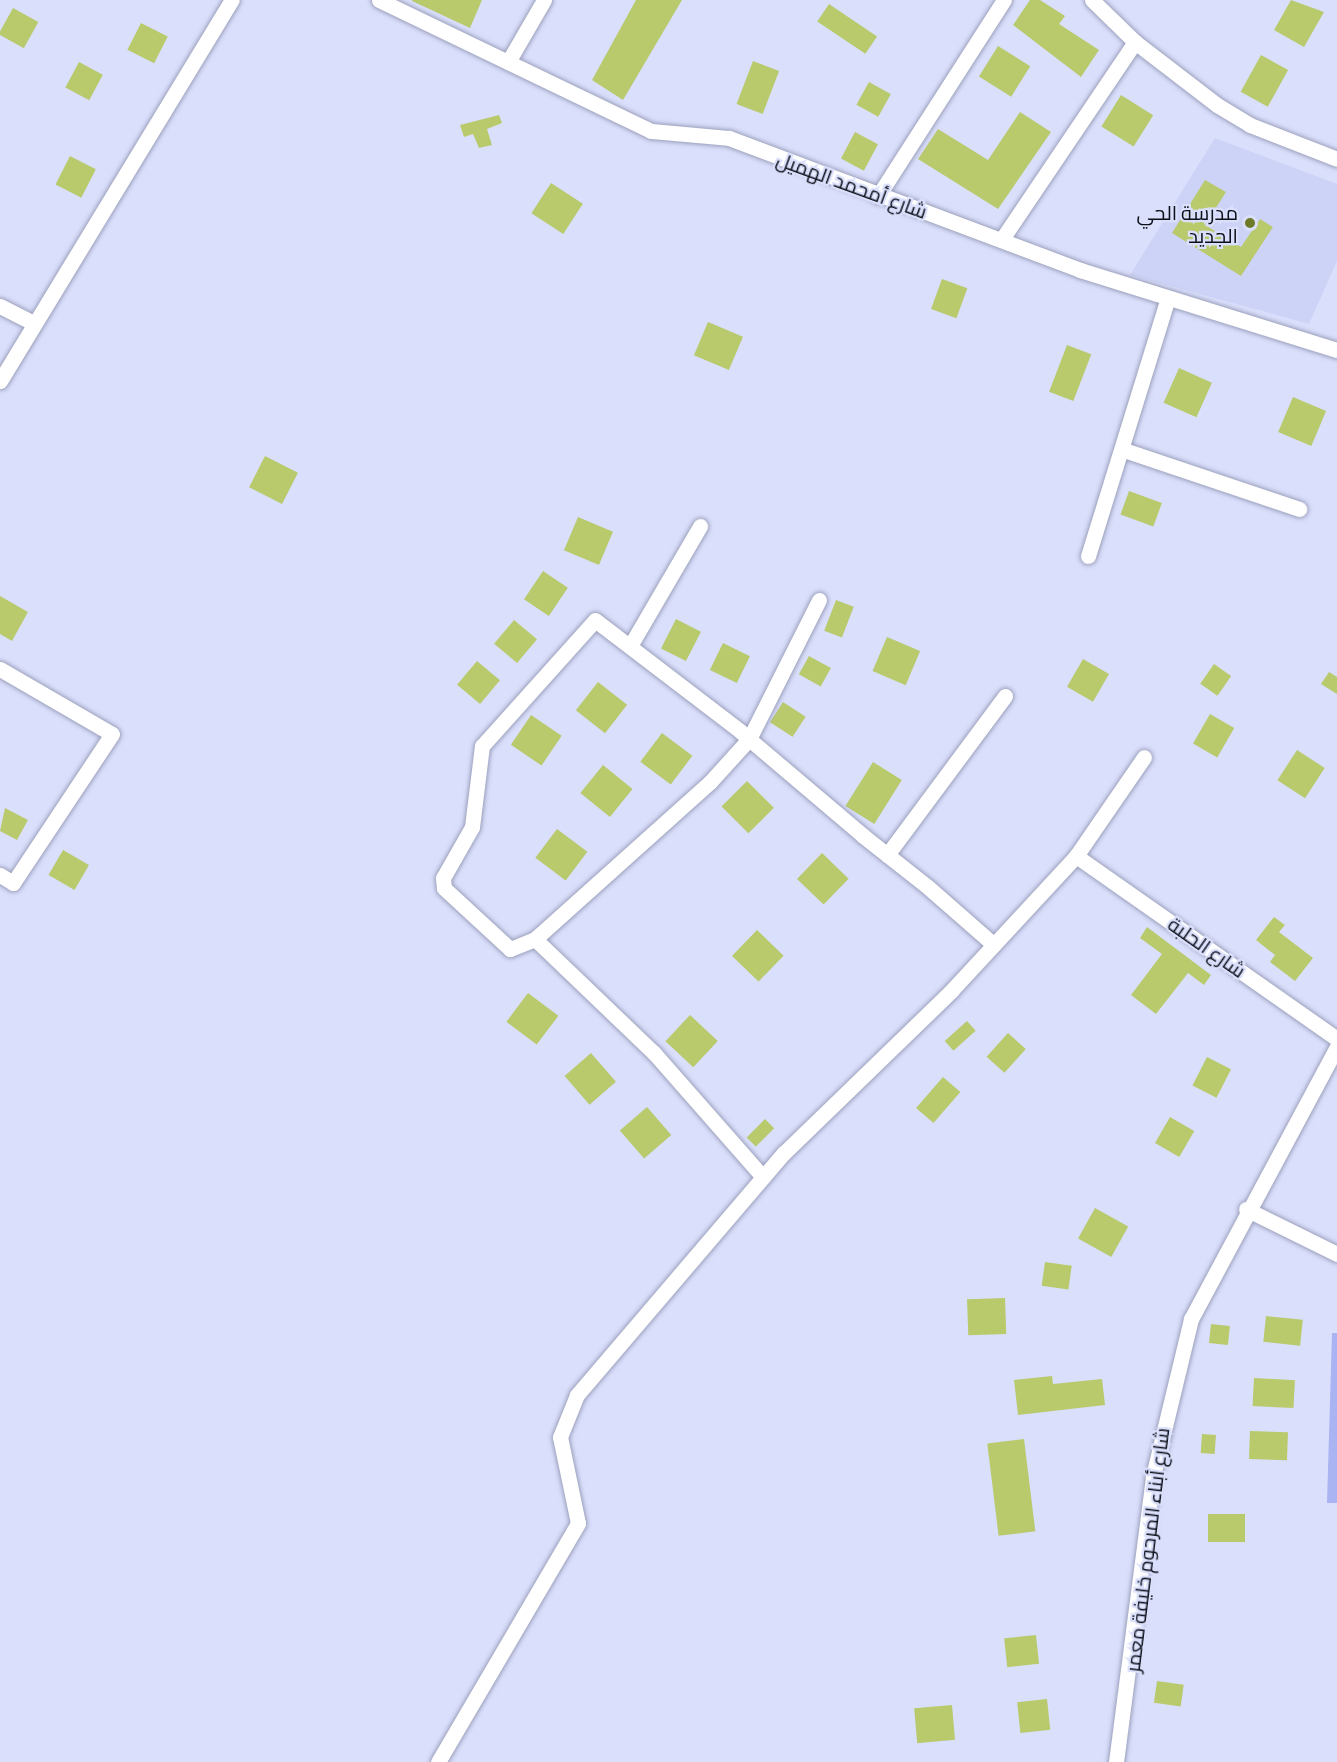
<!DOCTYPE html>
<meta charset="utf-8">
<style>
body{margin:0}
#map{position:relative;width:1337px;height:1762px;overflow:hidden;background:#dadffc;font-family:Barlow,Cairo,sans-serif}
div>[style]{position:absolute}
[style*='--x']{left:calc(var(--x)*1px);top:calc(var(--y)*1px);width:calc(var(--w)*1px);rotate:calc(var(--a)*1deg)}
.built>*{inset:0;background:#cdd3f6}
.green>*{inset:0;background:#abb4f3}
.building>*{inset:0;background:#b9ca6d;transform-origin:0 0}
.roads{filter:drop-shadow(0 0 2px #9ca1bc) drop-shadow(0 0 2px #9ca1bc)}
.street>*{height:15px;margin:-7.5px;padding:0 7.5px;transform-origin:7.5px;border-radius:7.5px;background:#fff}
.dots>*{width:16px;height:16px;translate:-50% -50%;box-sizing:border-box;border:3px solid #dadffc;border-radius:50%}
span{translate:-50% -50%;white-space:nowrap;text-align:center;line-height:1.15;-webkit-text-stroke:4.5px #dadffc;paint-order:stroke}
.street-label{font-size:20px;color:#0e1019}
.poi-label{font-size:20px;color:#0e1019}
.right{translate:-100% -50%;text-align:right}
</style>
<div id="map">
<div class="built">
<i style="clip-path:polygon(1215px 138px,1337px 184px,1337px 261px,1309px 324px,1130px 275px)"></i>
</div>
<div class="green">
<i style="clip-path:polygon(1332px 1333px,1337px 1333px,1337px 1503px,1327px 1503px)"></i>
</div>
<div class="building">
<i style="clip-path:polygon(482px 0,470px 28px,412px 1px,412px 0)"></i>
<i style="clip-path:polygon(636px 0,682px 0,623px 100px,592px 80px)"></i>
<i style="clip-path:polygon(1030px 0,1040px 0,1065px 16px,1059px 24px,1099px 50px,1081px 77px,1013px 25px)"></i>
<i style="clip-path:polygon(1291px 0,1324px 12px,1304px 47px,1274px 30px)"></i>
<i style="left:829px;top:4px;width:58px;height:21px;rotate:34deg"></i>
<i style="left:13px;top:8px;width:29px;height:30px;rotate:29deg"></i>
<i style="left:141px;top:23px;width:30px;height:30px;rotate:27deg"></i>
<i style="left:998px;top:46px;width:38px;height:36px;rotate:32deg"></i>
<i style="left:1261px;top:55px;width:31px;height:42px;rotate:29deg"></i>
<i style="left:753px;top:61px;width:28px;height:46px;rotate:21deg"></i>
<i style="left:79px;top:62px;width:27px;height:29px;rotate:28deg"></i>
<i style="left:869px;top:82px;width:25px;height:26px;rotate:29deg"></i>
<i style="left:1121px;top:95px;width:38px;height:37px;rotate:32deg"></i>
<i style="clip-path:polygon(1020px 112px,1051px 132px,998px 209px,918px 159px,938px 129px,988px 160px)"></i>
<i style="clip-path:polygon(499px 115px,502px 123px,487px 129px,492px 145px,479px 148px,473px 134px,464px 137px,460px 125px)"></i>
<i style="left:855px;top:132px;width:26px;height:30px;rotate:28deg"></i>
<i style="left:70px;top:156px;width:29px;height:32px;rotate:27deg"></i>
<i style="clip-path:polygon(1205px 180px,1226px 192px,1205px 225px,1241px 247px,1260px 219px,1273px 227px,1241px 276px,1172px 233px)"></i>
<i style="left:551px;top:183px;width:38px;height:36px;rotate:33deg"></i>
<i style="left:942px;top:279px;width:27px;height:32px;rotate:20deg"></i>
<i style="left:708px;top:322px;width:38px;height:36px;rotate:23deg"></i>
<i style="left:1067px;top:345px;width:26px;height:50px;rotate:21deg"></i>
<i style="left:1179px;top:368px;width:36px;height:38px;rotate:24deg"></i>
<i style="left:1293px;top:397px;width:36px;height:38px;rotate:23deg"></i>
<i style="left:265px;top:456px;width:37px;height:35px;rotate:27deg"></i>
<i style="left:1129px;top:491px;width:35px;height:25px;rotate:20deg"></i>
<i style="left:578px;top:517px;width:38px;height:36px;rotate:23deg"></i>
<i style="left:543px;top:571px;width:30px;height:34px;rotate:34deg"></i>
<i style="clip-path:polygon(0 596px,28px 612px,12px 641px,0 634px)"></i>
<i style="left:836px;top:600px;width:19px;height:33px;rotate:21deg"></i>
<i style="left:676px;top:619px;width:28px;height:33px;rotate:27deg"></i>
<i style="left:514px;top:620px;width:30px;height:31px;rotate:40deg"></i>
<i style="left:887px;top:637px;width:36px;height:37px;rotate:23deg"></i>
<i style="left:723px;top:643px;width:30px;height:30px;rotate:26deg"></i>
<i style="left:809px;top:656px;width:25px;height:21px;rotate:29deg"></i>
<i style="left:1083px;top:659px;width:30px;height:32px;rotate:30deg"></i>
<i style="left:477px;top:661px;width:30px;height:31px;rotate:40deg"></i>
<i style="left:1214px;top:664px;width:21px;height:24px;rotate:35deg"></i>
<i style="clip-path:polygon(1329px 672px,1337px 677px,1337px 694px,1321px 684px)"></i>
<i style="left:598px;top:682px;width:37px;height:36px;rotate:38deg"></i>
<i style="left:783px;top:702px;width:27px;height:24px;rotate:33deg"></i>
<i style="left:1210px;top:714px;width:28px;height:34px;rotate:30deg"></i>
<i style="left:531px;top:715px;width:37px;height:36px;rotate:34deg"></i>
<i style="left:662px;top:733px;width:38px;height:36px;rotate:37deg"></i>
<i style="left:1297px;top:750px;width:33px;height:36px;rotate:33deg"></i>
<i style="left:873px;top:762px;width:34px;height:52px;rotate:32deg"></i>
<i style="left:603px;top:765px;width:38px;height:36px;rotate:39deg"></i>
<i style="left:747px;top:781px;width:38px;height:36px;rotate:45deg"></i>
<i style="clip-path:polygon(5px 808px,28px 820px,17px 840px,0 831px)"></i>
<i style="left:557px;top:829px;width:38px;height:36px;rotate:37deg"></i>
<i style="left:63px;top:850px;width:30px;height:29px;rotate:30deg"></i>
<i style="left:822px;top:853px;width:37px;height:36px;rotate:44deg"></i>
<i style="clip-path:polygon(1274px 917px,1285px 925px,1279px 932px,1313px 958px,1295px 981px,1270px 962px,1275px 955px,1256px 940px)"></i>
<i style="clip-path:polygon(1147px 927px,1211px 975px,1204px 985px,1188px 973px,1156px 1014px,1131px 995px,1162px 954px,1140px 938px)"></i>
<i style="left:757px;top:930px;width:37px;height:36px;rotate:44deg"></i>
<i style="left:528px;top:993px;width:38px;height:36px;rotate:37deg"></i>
<i style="left:690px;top:1015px;width:38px;height:36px;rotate:43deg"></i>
<i style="left:967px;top:1021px;width:13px;height:30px;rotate:48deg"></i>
<i style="left:1008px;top:1033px;width:24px;height:32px;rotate:42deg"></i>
<i style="left:591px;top:1053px;width:38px;height:35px;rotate:49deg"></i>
<i style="left:1207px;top:1057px;width:27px;height:32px;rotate:27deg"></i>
<i style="left:943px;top:1077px;width:23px;height:41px;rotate:41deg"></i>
<i style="left:647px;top:1107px;width:37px;height:36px;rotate:49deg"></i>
<i style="left:1170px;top:1117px;width:28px;height:30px;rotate:30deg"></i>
<i style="left:765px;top:1119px;width:13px;height:26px;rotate:45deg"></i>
<i style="left:1095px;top:1208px;width:38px;height:35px;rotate:29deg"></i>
<i style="left:1045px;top:1262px;width:27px;height:24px;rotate:8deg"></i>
<i style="left:1005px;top:1298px;width:36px;height:38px;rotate:88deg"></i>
<i style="left:1266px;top:1316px;width:37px;height:26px;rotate:6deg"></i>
<i style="left:1211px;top:1324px;width:19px;height:19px;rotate:6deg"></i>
<i style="clip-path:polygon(1052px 1376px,1053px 1384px,1102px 1379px,1105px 1405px,1018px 1415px,1014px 1380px)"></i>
<i style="left:1254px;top:1378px;width:41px;height:28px;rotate:3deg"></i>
<i style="left:1250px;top:1431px;width:38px;height:28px;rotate:2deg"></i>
<i style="left:1202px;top:1434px;width:14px;height:19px;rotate:4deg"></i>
<i style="left:1024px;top:1439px;width:93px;height:37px;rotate:83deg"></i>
<i style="left:1208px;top:1514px;width:37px;height:28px"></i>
<i style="left:1036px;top:1635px;width:29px;height:32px;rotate:84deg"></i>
<i style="left:1157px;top:1681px;width:27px;height:22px;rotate:8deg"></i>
<i style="left:1047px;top:1699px;width:31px;height:30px;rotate:84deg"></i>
<i style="left:952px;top:1705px;width:35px;height:38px;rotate:85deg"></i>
</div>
<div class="roads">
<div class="street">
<i style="--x:379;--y:0;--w:302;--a:25.7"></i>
<i style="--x:651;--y:131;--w:78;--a:5.1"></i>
<i style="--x:729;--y:138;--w:375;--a:20.6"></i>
<i style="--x:1080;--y:270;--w:269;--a:17.3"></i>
<i style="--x:1092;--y:0;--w:60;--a:44.3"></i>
<i style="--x:1135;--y:42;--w:103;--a:37.5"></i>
<i style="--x:1217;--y:105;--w:39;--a:31"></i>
<i style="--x:1250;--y:125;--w:93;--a:21.3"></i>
<i style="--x:508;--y:62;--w:72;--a:-59.9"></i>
<i style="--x:878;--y:196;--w:233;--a:-57.3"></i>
<i style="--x:1002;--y:239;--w:238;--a:-56"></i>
<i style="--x:0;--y:306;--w:38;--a:27"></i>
<i style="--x:0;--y:381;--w:446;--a:-58.7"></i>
<i style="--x:1124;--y:450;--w:185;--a:18.6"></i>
<i style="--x:1088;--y:556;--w:270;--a:-72.8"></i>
<i style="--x:819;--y:600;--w:156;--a:116.7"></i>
<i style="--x:749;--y:739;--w:58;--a:132.2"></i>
<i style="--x:710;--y:782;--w:235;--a:138.1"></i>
<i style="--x:535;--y:939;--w:27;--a:158"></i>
<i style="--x:510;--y:949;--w:90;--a:-137.3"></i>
<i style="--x:444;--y:888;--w:10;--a:-96"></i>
<i style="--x:443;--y:878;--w:59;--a:-60.4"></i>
<i style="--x:472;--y:827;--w:82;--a:-83"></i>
<i style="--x:482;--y:746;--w:169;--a:-48.1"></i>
<i style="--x:595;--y:620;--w:183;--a:37.4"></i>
<i style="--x:740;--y:731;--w:12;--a:42"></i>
<i style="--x:749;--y:739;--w:148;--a:40.3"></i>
<i style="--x:862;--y:835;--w:85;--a:38.3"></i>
<i style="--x:929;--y:888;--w:86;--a:41.2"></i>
<i style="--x:630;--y:646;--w:139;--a:-59.7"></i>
<i style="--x:0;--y:669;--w:129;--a:30.1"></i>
<i style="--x:112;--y:734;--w:179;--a:123.6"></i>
<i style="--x:13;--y:883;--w:15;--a:-148"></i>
<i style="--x:887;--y:855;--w:198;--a:-53.4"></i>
<i style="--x:1076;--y:856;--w:319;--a:35"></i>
<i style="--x:535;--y:939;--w:165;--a:43.8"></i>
<i style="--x:654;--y:1053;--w:165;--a:48.7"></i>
<i style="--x:1246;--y:1209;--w:102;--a:26.3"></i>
<i style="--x:438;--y:1762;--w:277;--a:-59.6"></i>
<i style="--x:578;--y:1523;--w:88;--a:-101.8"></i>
<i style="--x:560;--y:1437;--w:45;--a:-68"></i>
<i style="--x:577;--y:1395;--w:318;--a:-49.5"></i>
<i style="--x:784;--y:1153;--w:233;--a:-44.1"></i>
<i style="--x:951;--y:991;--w:184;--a:-47.2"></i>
<i style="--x:1076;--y:856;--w:120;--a:-55.5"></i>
<i style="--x:1116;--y:1762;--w:288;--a:-82.6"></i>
<i style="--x:1153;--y:1476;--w:162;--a:-76.4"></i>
<i style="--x:1191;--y:1319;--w:309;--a:-61.8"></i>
</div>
</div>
<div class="dots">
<i style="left:1250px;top:223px;background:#6d7a27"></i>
</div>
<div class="street-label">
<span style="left:852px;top:185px;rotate:20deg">شارع أمحمد الهميل</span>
<span style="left:1207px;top:947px;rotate:35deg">شارع الحلبة</span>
<span style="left:1147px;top:1550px;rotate:-83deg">شارع أبناء المرحوم خليفة معمر</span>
</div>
<div class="poi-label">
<span class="right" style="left:1238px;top:224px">مدرسة الحي<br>الجديد</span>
</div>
</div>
